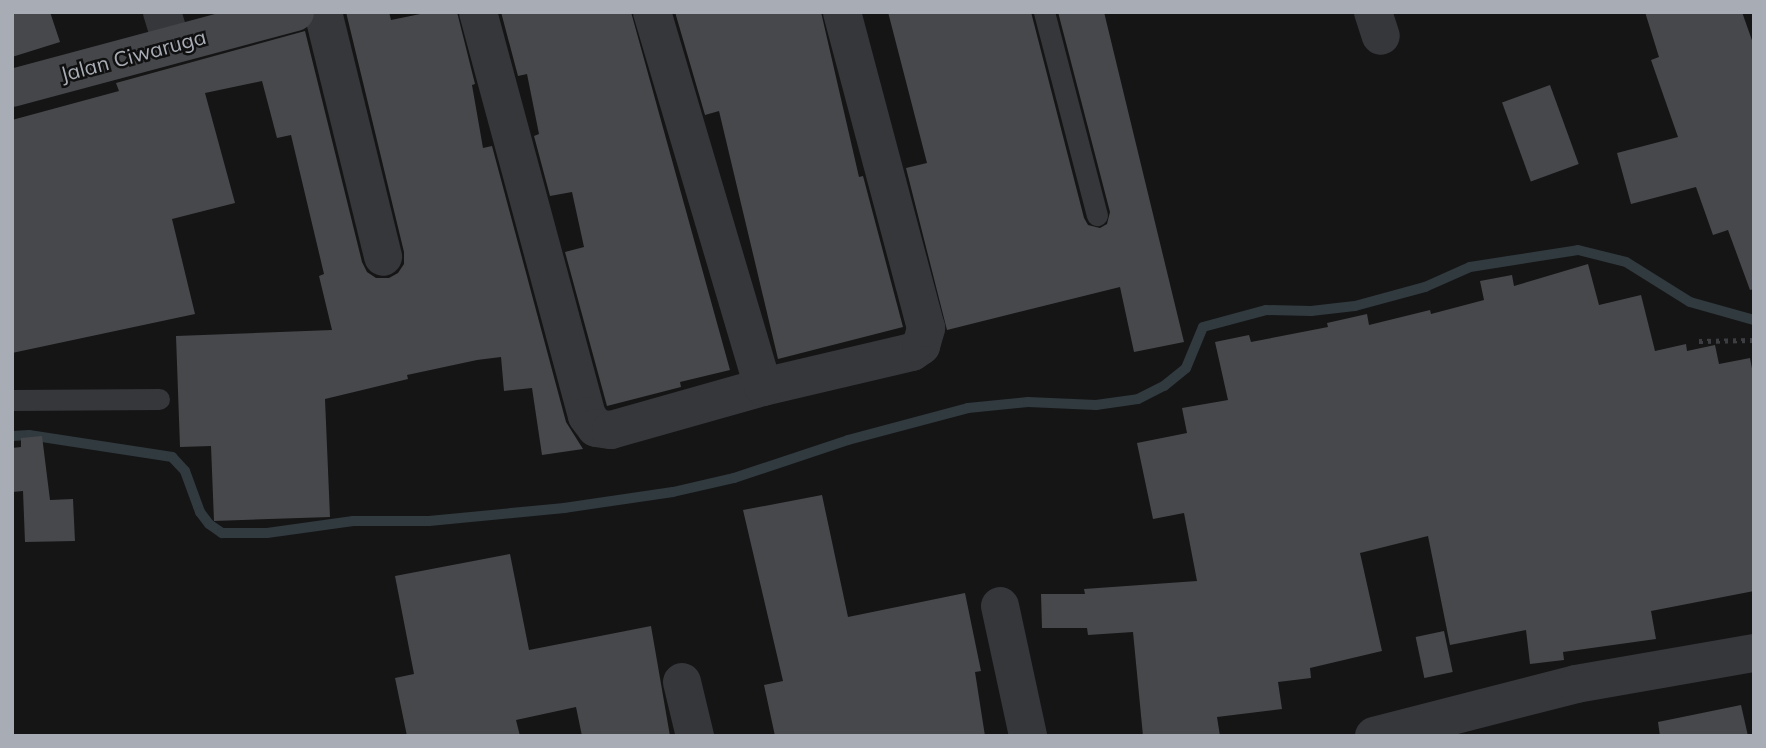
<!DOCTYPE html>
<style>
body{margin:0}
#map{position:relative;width:1766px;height:748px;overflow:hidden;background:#151516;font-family:Mulish,sans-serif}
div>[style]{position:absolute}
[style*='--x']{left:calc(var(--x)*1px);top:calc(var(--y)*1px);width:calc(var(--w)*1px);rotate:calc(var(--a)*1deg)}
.stream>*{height:10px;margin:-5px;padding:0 5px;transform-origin:5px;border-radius:5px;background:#313a3f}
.building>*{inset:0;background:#47484b;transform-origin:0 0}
.path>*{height:4.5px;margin-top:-2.25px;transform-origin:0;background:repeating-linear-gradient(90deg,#3c3e42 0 3.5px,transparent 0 8.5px)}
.lane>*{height:21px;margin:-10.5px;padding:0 10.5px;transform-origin:10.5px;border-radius:10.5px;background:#36373b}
.street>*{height:38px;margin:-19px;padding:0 19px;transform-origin:19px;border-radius:19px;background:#36373b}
.secondary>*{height:38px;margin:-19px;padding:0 19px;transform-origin:19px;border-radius:19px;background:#44464a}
span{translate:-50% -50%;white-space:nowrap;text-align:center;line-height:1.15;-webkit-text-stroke:5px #101011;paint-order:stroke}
.street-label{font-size:21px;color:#a8adb5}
.frame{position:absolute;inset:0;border:14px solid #a8adb5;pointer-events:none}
</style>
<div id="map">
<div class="stream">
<i style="--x:12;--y:436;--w:17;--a:-3"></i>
<i style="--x:29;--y:435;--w:145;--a:8.7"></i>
<i style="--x:172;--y:457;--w:19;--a:47"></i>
<i style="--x:185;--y:471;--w:44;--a:69.9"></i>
<i style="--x:200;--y:512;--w:15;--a:53"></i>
<i style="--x:209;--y:524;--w:16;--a:35"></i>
<i style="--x:222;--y:533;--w:45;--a:0"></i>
<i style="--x:267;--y:533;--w:87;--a:-7.9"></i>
<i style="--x:353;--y:521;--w:76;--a:0"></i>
<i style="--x:429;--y:521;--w:136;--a:-5.5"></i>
<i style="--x:564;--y:508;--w:110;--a:-8.4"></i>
<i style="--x:673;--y:492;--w:63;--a:-12.9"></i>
<i style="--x:734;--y:478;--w:120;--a:-18.4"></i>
<i style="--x:848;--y:440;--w:124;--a:-14.9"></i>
<i style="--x:968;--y:408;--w:60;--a:-5.7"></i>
<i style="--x:1028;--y:402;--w:68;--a:2.5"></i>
<i style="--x:1096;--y:405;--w:42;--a:-8.1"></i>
<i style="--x:1138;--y:399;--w:29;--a:-27"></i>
<i style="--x:1164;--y:386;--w:28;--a:-39"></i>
<i style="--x:1186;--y:368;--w:44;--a:-67.5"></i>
<i style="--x:1203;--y:327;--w:65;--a:-15.1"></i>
<i style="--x:1266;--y:310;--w:45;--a:1.3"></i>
<i style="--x:1311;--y:311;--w:44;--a:-6.5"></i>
<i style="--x:1355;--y:306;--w:73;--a:-15.2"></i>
<i style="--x:1425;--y:287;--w:49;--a:-24"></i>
<i style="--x:1470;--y:267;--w:109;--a:-8.9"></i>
<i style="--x:1578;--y:250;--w:49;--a:14"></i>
<i style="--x:1626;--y:262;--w:75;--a:32"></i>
<i style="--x:1690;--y:302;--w:66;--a:15.7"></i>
</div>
<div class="building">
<i style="clip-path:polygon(12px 12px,50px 12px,60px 42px,12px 57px)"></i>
<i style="clip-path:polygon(346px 12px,389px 12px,391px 20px,430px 12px,457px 12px,475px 84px,472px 85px,483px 148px,492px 146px,566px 422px,583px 449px,542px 455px,532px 388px,504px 391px,501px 357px,477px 360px,407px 375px,408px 379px,325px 399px,330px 517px,214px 521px,211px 446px,180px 447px,176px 336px,332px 330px,319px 276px,324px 274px,291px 135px,277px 138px,262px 81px,205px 93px,235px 203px,172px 219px,195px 314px,12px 353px,12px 120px,119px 91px,116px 83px,305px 31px,362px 262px,367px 272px,376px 278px,389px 278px,398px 273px,404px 264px,404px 252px)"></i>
<i style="clip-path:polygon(501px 12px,631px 12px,730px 370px,680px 382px,681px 387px,607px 406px,565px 252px,584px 247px,572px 192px,550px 196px,534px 136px,539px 134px,527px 74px,518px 76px)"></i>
<i style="clip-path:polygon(675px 12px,821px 12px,859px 177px,863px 176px,903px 327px,778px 359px,719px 111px,705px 115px)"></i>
<i style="clip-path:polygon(888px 12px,1031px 12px,1084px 218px,1088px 225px,1100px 228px,1107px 224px,1110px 212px,1058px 12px,1104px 12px,1184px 342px,1134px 352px,1120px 287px,947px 330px,906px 168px,927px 163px)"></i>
<i style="clip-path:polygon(1645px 12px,1742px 12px,1754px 46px,1754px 289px,1750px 290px,1728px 230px,1713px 235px,1696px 187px,1631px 204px,1617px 153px,1678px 137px,1651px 60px,1659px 57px)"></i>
<i style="left:1550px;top:85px;width:84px;height:51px;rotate:70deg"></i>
<i style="clip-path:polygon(1588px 264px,1599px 305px,1641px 295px,1655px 351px,1686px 344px,1687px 351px,1715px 345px,1719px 364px,1750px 358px,1754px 379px,1754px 591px,1651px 611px,1656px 639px,1563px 652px,1564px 660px,1530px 664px,1526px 630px,1450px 645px,1428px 536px,1360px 553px,1382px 651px,1310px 668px,1311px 678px,1278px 682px,1282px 709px,1217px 717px,1220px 736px,1143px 736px,1133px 632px,1088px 635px,1087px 628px,1042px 628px,1041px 594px,1085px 594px,1084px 589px,1197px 581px,1184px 513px,1153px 519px,1137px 443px,1187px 433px,1182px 408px,1228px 400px,1215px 342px,1249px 335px,1251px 342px,1328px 327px,1327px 323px,1367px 314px,1369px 325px,1430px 310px,1431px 314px,1484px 300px,1480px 281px,1512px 275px,1514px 286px)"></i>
<i style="clip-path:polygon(42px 436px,50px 500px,73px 499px,75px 541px,25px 542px,23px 491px,12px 492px,12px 448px,21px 447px,21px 438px)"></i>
<i style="clip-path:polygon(822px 495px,848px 617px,965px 593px,981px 671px,975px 672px,985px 736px,775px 736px,764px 685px,783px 681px,743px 510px)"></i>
<i style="clip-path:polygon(510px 554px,529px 650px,651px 626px,670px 736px,582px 736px,576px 707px,516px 720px,520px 736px,407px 736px,395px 678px,414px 674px,395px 576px)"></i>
<i style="left:1444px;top:631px;width:42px;height:29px;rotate:78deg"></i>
<i style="clip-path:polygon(1741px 705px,1748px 736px,1660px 736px,1658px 722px)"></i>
</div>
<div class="path">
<i style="--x:1699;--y:341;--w:55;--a:-1"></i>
</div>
<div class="lane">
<i style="--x:1044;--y:12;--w:210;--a:75.4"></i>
<i style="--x:12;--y:400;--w:147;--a:-0.4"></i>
</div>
<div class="street">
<i style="--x:162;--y:12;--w:34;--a:73"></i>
<i style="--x:323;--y:12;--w:252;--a:76.2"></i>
<i style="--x:478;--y:12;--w:418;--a:74.9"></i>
<i style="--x:587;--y:416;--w:15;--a:53"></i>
<i style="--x:596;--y:428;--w:15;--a:8"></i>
<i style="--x:611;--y:430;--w:158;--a:-15.8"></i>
<i style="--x:763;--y:387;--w:153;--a:-13.2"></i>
<i style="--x:912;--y:352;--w:11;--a:-34"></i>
<i style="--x:921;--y:346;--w:19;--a:-74"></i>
<i style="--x:926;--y:328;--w:327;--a:-104.9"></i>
<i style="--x:652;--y:12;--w:391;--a:73.5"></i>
<i style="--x:1373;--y:12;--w:25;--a:72"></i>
<i style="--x:1000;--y:606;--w:133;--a:77.8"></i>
<i style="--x:682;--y:682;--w:56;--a:76.5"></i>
<i style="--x:1374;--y:736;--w:209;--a:-14.4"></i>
<i style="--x:1576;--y:684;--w:181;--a:-9.9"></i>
</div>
<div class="secondary">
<i style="--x:12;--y:88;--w:293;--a:-15"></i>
</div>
<div class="street-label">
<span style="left:133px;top:55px;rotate:-15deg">Jalan Ciwaruga</span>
</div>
<div class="frame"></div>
</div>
